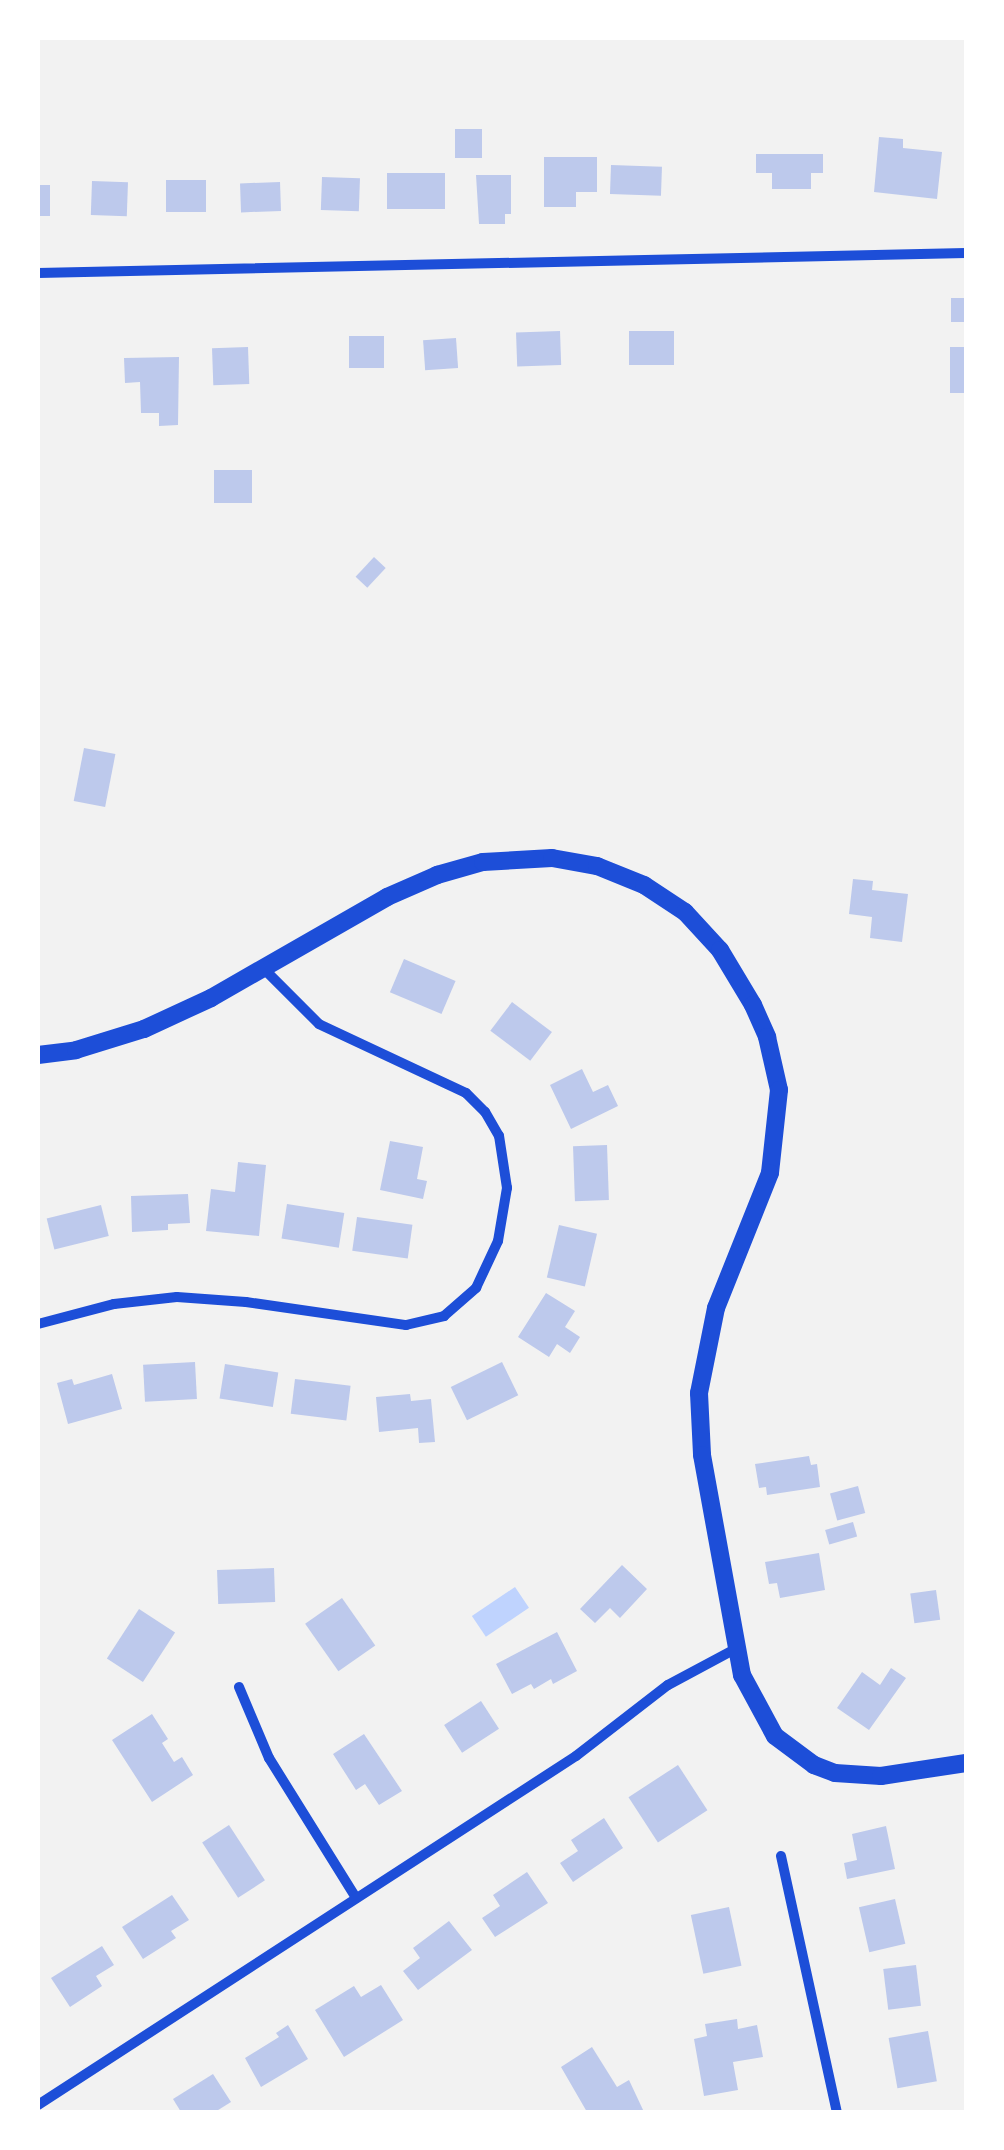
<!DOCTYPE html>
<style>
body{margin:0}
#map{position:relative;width:1004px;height:2150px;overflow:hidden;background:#f2f2f2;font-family:Literata,serif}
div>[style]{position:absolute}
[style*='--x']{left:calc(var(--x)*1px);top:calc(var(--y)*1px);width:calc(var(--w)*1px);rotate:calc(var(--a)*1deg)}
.water>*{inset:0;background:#bfd3fe;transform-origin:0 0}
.building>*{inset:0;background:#bdc9ec;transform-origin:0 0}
.minor>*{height:10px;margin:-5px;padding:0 5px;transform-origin:5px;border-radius:5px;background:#1d4ed8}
.tertiary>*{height:18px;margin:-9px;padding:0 9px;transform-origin:9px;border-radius:9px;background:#1d4ed8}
span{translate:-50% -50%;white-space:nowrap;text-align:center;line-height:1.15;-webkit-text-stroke:9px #fff;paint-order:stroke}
.frame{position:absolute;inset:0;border:40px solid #fff;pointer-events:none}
</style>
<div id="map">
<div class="water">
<i style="left:515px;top:1587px;width:25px;height:52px;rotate:56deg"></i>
</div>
<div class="building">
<i style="left:455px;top:129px;width:27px;height:29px"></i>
<i style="clip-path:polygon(879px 137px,903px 139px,903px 148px,942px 152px,937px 199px,874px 192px)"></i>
<i style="clip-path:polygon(756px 154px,823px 154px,823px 173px,811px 173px,811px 189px,772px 189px,772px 173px,756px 173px)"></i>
<i style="clip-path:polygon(544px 157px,597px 157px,597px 192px,576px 192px,576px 207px,544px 207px)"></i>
<i style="left:611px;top:165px;width:51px;height:29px;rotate:2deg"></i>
<i style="left:445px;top:173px;width:36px;height:58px;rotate:90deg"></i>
<i style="clip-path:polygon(476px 175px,511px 175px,511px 214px,505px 214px,505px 224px,479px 224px)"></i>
<i style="left:322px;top:177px;width:38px;height:33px;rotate:2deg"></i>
<i style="left:166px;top:180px;width:40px;height:32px"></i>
<i style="left:92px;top:181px;width:36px;height:34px;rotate:2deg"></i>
<i style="left:280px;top:182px;width:29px;height:40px;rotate:88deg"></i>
<i style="left:38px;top:185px;width:12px;height:31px"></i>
<i style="left:951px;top:298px;width:15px;height:24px"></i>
<i style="left:560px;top:331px;width:34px;height:44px;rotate:88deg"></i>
<i style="left:674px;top:331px;width:34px;height:45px;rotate:90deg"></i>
<i style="left:349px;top:336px;width:35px;height:32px"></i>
<i style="left:456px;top:338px;width:30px;height:33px;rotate:86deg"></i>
<i style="left:248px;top:347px;width:37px;height:36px;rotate:88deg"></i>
<i style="left:950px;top:347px;width:16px;height:46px"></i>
<i style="clip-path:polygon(179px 357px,178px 425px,159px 426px,159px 413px,141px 413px,140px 382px,125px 383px,124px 358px)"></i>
<i style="left:214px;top:470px;width:38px;height:33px"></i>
<i style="left:374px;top:557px;width:16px;height:27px;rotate:43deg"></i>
<i style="left:84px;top:748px;width:32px;height:54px;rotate:11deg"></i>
<i style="clip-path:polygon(853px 879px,873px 881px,872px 890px,908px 894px,902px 942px,870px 938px,872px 917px,849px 914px)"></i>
<i style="left:404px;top:959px;width:56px;height:36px;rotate:23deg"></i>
<i style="left:512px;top:1002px;width:50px;height:36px;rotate:37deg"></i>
<i style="clip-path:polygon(582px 1069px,593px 1092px,608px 1085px,618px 1106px,571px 1129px,550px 1085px)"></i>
<i style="clip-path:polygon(390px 1141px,423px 1147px,417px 1179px,427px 1181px,423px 1199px,380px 1190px)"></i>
<i style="left:607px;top:1145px;width:55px;height:34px;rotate:88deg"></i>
<i style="clip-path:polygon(238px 1162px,266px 1165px,259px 1236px,206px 1231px,211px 1189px,235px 1192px)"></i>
<i style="clip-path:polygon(188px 1194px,190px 1223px,168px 1224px,168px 1230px,132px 1232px,131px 1196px)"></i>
<i style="left:287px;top:1204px;width:58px;height:35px;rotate:9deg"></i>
<i style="left:101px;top:1205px;width:32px;height:56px;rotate:76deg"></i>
<i style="left:357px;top:1217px;width:56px;height:34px;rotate:8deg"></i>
<i style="left:559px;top:1225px;width:39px;height:54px;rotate:13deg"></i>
<i style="clip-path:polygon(546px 1293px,575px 1311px,565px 1327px,580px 1337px,570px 1353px,557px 1344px,549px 1357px,518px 1337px)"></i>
<i style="left:195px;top:1362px;width:37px;height:52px;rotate:87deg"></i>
<i style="left:502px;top:1362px;width:37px;height:57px;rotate:64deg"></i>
<i style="left:225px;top:1364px;width:54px;height:35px;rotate:9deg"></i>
<i style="clip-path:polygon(112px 1374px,122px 1409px,68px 1424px,57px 1383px,72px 1379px,74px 1385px)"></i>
<i style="left:295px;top:1379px;width:56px;height:35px;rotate:7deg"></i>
<i style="clip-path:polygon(410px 1394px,411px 1401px,431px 1399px,435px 1442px,419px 1443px,418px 1428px,379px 1432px,376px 1397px)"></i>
<i style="clip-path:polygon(809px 1456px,811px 1465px,817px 1464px,820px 1487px,767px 1495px,766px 1487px,759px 1488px,755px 1464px)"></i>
<i style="left:858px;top:1486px;width:28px;height:29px;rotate:75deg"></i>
<i style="left:853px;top:1522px;width:15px;height:29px;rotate:74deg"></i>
<i style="clip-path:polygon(819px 1553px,825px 1590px,780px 1598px,777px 1583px,769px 1584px,765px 1562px)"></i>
<i style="clip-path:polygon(622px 1565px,647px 1589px,620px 1618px,610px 1608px,595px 1623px,580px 1609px)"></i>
<i style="left:274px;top:1568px;width:34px;height:57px;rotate:88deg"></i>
<i style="left:936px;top:1590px;width:30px;height:26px;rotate:82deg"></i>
<i style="left:342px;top:1598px;width:58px;height:45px;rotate:55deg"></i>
<i style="left:139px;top:1609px;width:43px;height:59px;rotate:33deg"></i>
<i style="clip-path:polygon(557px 1632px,577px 1671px,553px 1684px,551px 1679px,534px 1689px,531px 1684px,512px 1694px,496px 1664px)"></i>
<i style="clip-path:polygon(891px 1668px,906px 1678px,869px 1730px,837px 1708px,862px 1672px,880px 1685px)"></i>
<i style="left:481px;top:1701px;width:33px;height:44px;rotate:57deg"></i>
<i style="clip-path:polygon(152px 1714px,168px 1739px,162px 1743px,174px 1762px,182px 1757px,193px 1775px,152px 1802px,112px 1740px)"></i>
<i style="clip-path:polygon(364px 1734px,402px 1791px,379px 1805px,365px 1784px,356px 1790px,333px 1754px)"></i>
<i style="left:678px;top:1765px;width:54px;height:59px;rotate:57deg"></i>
<i style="clip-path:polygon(604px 1818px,623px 1848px,573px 1882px,560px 1863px,578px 1851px,571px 1840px)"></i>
<i style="left:229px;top:1825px;width:66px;height:32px;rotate:57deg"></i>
<i style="clip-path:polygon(886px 1826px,895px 1869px,847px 1879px,844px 1863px,857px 1860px,852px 1834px)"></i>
<i style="clip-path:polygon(527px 1872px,548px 1903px,495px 1937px,482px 1918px,500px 1906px,493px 1895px)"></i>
<i style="clip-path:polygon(172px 1895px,189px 1920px,171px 1931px,176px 1938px,143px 1959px,122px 1927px)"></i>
<i style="left:895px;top:1899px;width:46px;height:37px;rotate:77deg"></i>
<i style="left:729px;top:1907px;width:60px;height:39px;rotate:78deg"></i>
<i style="clip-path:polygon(449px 1921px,472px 1950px,418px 1990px,403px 1971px,420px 1958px,413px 1948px)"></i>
<i style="clip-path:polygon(102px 1946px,114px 1965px,96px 1976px,102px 1986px,70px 2007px,51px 1978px)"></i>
<i style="left:916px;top:1965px;width:41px;height:33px;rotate:83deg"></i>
<i style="clip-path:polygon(381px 1985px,403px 2020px,344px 2057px,315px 2010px,354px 1986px,361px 1997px)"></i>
<i style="clip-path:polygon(737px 2019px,738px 2029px,757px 2025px,763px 2057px,733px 2062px,738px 2090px,704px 2096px,694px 2039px,707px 2036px,705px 2024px)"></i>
<i style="clip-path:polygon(288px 2025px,308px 2059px,261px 2087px,245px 2058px,279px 2037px,276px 2033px)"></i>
<i style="left:928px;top:2031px;width:51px;height:40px;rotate:80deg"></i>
<i style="clip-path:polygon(592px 2047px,617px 2087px,629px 2080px,644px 2112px,587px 2112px,561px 2067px)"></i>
<i style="clip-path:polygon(213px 2074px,231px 2102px,215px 2112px,181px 2112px,173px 2099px)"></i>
</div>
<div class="minor">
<i style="--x:38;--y:273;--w:928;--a:-1.23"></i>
<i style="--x:38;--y:1324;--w:79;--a:-14.7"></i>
<i style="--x:114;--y:1304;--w:63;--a:-6.3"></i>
<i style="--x:177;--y:1297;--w:69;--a:4.1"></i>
<i style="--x:246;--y:1302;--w:162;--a:8.2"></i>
<i style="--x:406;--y:1325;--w:39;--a:-13"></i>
<i style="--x:444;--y:1316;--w:43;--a:-41.2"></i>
<i style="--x:476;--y:1288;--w:52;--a:-64.9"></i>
<i style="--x:498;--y:1241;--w:54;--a:-80.4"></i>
<i style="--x:507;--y:1188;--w:53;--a:-98.7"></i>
<i style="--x:499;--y:1136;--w:28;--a:-120"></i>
<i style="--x:485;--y:1112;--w:27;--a:-135"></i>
<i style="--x:466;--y:1093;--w:162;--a:-154.9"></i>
<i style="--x:319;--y:1024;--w:79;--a:-135"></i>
<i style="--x:239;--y:1687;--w:77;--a:67.1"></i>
<i style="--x:269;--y:1758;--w:165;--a:58.1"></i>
<i style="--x:781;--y:1856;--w:262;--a:77.7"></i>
<i style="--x:38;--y:2105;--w:641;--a:-32.97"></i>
<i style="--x:576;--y:1756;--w:116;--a:-37.7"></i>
<i style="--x:668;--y:1685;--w:76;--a:-28.2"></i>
</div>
<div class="tertiary">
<i style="--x:38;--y:1055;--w:38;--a:-7"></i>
<i style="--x:76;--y:1050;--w:71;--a:-17.2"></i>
<i style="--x:144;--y:1029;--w:74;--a:-24.8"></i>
<i style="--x:211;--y:998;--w:203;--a:-29.8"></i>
<i style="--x:387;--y:897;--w:55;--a:-23.7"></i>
<i style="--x:437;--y:875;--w:48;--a:-15.8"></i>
<i style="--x:483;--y:862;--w:69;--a:-3.3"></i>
<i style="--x:552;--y:858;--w:46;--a:10.1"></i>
<i style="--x:597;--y:866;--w:51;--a:22"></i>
<i style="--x:644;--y:885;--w:49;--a:33.4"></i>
<i style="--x:685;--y:912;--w:52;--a:47.4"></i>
<i style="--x:720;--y:950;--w:64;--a:59"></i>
<i style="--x:753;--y:1005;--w:35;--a:66"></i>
<i style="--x:767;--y:1037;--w:54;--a:77.2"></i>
<i style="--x:779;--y:1090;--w:83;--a:96.2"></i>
<i style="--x:770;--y:1173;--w:145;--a:111.8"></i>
<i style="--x:716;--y:1308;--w:87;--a:101.3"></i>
<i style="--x:699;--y:1393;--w:62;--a:87.2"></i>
<i style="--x:702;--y:1455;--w:224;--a:79.7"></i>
<i style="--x:742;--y:1675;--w:69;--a:61.6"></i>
<i style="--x:775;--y:1736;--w:49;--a:36.6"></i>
<i style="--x:814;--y:1765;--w:22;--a:21"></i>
<i style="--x:835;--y:1773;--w:46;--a:3.7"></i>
<i style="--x:881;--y:1776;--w:86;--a:-8.7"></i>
</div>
<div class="frame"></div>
</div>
